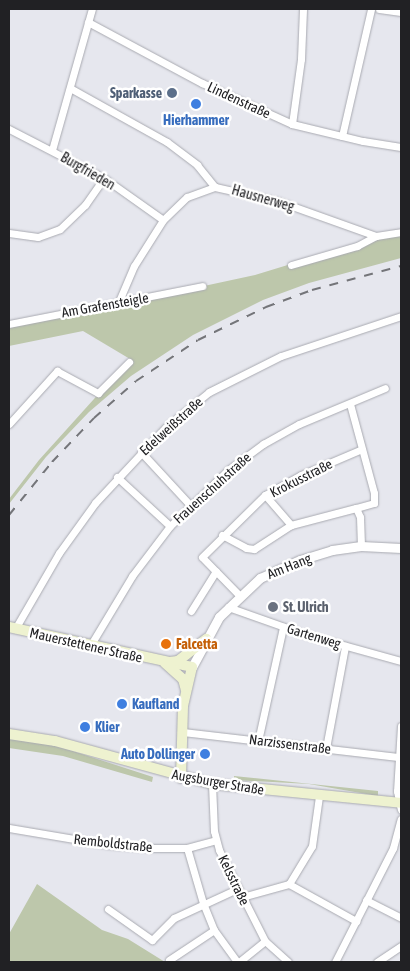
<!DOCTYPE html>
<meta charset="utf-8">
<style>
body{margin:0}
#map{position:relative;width:410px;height:971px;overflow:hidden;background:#e6e7ee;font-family:"Asap Condensed",sans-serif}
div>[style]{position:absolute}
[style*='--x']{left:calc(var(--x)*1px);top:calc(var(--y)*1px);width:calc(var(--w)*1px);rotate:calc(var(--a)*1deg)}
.green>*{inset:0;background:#bdc7ab}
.roads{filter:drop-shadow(0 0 1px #a9aab1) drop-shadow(0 0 1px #a9aab1)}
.minor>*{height:7px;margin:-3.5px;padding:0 3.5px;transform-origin:3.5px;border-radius:3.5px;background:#fff}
.tertiary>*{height:9px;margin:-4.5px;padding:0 4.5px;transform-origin:4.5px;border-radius:4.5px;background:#fff}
.secondary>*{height:10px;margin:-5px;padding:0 5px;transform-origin:5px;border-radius:5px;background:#eef2d0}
.rail>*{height:2px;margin-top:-1px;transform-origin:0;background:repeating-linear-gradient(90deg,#747579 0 9px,transparent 0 18px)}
.dots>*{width:14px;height:14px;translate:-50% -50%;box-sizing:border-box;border:2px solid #fff;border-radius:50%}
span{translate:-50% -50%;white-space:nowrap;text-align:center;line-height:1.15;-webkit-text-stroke:5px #fff;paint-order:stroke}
.service-label{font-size:14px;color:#4e5e75;font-weight:700}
.right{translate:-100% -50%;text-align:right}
.street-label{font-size:14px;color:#212124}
.shop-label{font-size:14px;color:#366cbe;font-weight:700}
.left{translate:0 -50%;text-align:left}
.worship-label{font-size:14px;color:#5b616d;font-weight:700}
.food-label{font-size:14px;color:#c56008;font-weight:700}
.frame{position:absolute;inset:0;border:10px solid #212124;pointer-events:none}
</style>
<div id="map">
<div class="green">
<i style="clip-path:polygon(401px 233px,401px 258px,309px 283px,263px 300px,193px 335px,131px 376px,89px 412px,46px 457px,9px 504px,9px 499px,39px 460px,130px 359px,83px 331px,9px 346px,9px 328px,255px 275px,376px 238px)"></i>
<i style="clip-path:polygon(9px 739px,54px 745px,153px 777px,152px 782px,63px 756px,9px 748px)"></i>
<i style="clip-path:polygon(234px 776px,378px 791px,378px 796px,309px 784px,234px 780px)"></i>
<i style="clip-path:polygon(37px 884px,102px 930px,128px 939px,165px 962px,9px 962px,9px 934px)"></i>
</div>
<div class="roads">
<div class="minor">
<i style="--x:379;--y:9;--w:22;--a:8"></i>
<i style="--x:88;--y:22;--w:129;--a:28.2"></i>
<i style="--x:202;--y:83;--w:99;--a:24.5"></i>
<i style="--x:292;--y:124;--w:73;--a:13.5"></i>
<i style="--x:363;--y:141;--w:38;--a:9"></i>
<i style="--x:70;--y:88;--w:111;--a:29.1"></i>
<i style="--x:167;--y:142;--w:38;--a:37"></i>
<i style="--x:197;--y:165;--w:28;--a:51"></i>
<i style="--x:292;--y:124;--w:66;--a:-82.1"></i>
<i style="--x:301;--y:59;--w:50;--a:-87.7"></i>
<i style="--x:9;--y:129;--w:107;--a:27.3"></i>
<i style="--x:104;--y:178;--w:72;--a:35.4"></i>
<i style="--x:342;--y:136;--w:130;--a:-77.1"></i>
<i style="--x:52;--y:150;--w:147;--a:-74.2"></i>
<i style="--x:9;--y:233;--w:29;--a:8"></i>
<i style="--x:38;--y:237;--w:23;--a:-20"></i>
<i style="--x:60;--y:229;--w:35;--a:-44"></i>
<i style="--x:85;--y:205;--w:33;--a:-55"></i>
<i style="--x:291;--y:265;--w:69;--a:-16.1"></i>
<i style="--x:357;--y:246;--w:21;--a:-28"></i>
<i style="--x:119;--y:301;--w:38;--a:-67"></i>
<i style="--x:134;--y:266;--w:54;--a:-57.8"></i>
<i style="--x:163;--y:220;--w:33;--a:-44"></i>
<i style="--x:187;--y:197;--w:30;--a:-20"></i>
<i style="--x:215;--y:187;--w:65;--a:12.5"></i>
<i style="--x:278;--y:201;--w:104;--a:19.7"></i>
<i style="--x:376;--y:236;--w:25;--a:-9"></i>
<i style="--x:9;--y:324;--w:197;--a:-11.1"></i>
<i style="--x:350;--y:404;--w:92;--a:74.9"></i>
<i style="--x:374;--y:493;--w:10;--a:90"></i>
<i style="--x:374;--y:503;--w:19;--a:164"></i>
<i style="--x:356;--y:508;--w:10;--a:66"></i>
<i style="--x:360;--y:517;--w:29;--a:88"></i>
<i style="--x:9;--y:424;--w:72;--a:-47.8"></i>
<i style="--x:57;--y:371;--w:47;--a:28.2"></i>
<i style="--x:98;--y:393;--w:44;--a:-45"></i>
<i style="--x:141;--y:452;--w:72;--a:47.2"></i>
<i style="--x:117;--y:477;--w:72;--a:42.8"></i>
<i style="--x:265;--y:495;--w:40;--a:49"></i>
<i style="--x:222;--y:535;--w:27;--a:28"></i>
<i style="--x:246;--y:548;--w:8;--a:7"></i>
<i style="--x:254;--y:549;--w:44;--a:-33"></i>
<i style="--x:291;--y:525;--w:67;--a:-14.7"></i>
<i style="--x:240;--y:596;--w:54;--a:-134.3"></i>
<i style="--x:202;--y:557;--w:88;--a:-44.5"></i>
<i style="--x:265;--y:495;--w:41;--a:-29.1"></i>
<i style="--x:301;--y:475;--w:66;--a:-23.1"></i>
<i style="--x:228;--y:607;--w:84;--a:19.5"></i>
<i style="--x:307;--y:635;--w:98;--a:15.5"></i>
<i style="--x:191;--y:611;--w:47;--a:-58"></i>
<i style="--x:15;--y:629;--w:88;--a:-59.9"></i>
<i style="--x:59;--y:553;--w:62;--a:-54.2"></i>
<i style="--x:95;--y:503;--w:103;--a:-47"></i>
<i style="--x:165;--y:428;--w:57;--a:-39.3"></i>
<i style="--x:209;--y:392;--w:80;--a:-26.6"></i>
<i style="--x:281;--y:356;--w:126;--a:-18.4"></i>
<i style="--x:90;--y:646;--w:82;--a:-59"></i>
<i style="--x:132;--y:576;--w:63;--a:-52.8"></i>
<i style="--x:170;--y:526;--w:81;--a:-44"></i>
<i style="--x:228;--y:470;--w:44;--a:-36.6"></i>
<i style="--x:263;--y:444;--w:41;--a:-29.1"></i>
<i style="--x:299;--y:424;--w:93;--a:-22.7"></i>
<i style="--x:401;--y:726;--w:65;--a:93.5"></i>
<i style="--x:397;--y:791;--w:19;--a:78"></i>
<i style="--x:182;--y:732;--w:216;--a:6.6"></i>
<i style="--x:258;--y:741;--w:117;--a:-77.6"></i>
<i style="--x:326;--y:748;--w:104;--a:-79.4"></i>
<i style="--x:212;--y:784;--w:47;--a:87.6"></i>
<i style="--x:214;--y:831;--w:20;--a:75"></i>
<i style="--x:219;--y:850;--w:102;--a:63.2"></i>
<i style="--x:265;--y:941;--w:31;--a:42"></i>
<i style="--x:9;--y:828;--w:102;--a:9.6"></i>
<i style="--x:110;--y:845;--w:41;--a:4.2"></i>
<i style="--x:151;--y:848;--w:36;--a:0"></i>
<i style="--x:187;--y:848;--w:30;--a:-15"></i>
<i style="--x:187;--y:848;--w:57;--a:73.8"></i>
<i style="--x:203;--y:903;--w:29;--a:68"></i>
<i style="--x:214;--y:930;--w:39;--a:54"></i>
<i style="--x:289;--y:884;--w:44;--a:-58.8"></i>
<i style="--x:312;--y:846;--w:50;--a:-82"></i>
<i style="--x:242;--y:897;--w:49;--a:-15.5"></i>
<i style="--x:289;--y:884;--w:77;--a:28.9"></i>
<i style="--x:366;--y:900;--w:39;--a:27"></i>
<i style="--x:108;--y:909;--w:54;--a:35.2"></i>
<i style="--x:152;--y:940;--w:31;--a:-45"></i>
<i style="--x:174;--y:918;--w:69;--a:-24.7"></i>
<i style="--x:169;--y:960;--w:54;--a:-33.7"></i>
<i style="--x:239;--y:962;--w:33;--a:-39"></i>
<i style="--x:335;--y:962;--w:128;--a:-63"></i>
<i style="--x:393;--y:848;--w:30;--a:-75"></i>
<i style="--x:377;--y:962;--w:29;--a:-34"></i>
</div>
<div class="tertiary">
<i style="--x:192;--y:667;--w:57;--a:-61.6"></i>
<i style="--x:219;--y:617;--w:57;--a:-43.6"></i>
<i style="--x:260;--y:578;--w:44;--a:-24.2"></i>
<i style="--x:300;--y:560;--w:34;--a:-17"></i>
<i style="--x:332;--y:550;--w:29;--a:-8"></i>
<i style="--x:361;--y:546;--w:40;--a:2.9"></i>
</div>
<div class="secondary">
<i style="--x:9;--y:627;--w:187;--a:12.3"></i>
<i style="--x:192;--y:667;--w:40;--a:103"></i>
<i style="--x:183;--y:706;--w:72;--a:91.6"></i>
<i style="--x:170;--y:662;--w:8;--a:-7"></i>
<i style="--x:178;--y:661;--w:36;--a:-38"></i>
<i style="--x:165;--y:663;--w:24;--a:42"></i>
<i style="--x:183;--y:679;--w:11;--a:75"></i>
<i style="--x:9;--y:734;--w:47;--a:8.7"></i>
<i style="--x:55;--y:741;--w:163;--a:15.3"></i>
<i style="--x:212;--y:784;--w:190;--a:5.7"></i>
</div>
</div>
<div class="rail">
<i style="--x:9;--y:515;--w:68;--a:-50.9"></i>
<i style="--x:52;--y:462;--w:61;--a:-46.3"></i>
<i style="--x:94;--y:418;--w:56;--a:-41.4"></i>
<i style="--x:136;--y:381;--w:74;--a:-33.5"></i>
<i style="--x:198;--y:340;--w:76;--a:-25.9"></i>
<i style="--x:266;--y:307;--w:49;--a:-20.3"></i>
<i style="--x:312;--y:290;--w:92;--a:-15.1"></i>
</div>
<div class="dots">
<i style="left:172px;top:93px;background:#5c6f8a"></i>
<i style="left:196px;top:104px;background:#3f7fe0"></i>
<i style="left:273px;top:607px;background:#6b7280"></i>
<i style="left:166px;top:644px;background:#e8710a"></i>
<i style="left:122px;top:704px;background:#3f7fe0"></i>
<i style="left:85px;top:727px;background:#3f7fe0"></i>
<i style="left:205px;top:754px;background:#3f7fe0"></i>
</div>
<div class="service-label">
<span class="right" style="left:162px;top:93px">Sparkasse</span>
</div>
<div class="street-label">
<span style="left:239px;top:100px;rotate:25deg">Lindenstraße</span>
<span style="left:88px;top:171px;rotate:30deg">Burgfrieden</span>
<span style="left:263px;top:198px;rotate:16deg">Hausnerweg</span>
<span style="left:105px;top:305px;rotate:-10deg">Am Grafensteigle</span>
<span style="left:171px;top:426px;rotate:-42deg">Edelweißstraße</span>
<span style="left:301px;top:478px;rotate:-27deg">Krokusstraße</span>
<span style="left:212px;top:488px;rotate:-42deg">Frauenschuhstraße</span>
<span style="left:289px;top:566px;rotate:-22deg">Am Hang</span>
<span style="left:314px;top:636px;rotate:17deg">Gartenweg</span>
<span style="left:86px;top:645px;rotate:13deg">Mauerstettener Straße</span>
<span style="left:290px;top:744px;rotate:7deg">Narzissenstraße</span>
<span style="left:218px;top:782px;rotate:10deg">Augsburger Straße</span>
<span style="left:113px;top:843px;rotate:6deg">Remboldstraße</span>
<span style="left:234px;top:880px;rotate:64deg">Kelsstraße</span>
</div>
<div class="shop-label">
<span style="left:196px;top:120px">Hierhammer</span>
<span class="left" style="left:132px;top:704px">Kaufland</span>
<span class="left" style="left:95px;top:727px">Klier</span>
<span class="right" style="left:195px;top:754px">Auto Dollinger</span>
</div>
<div class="worship-label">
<span class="left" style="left:283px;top:607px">St. Ulrich</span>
</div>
<div class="food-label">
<span class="left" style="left:176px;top:644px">Falcetta</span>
</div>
<div class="frame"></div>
</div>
